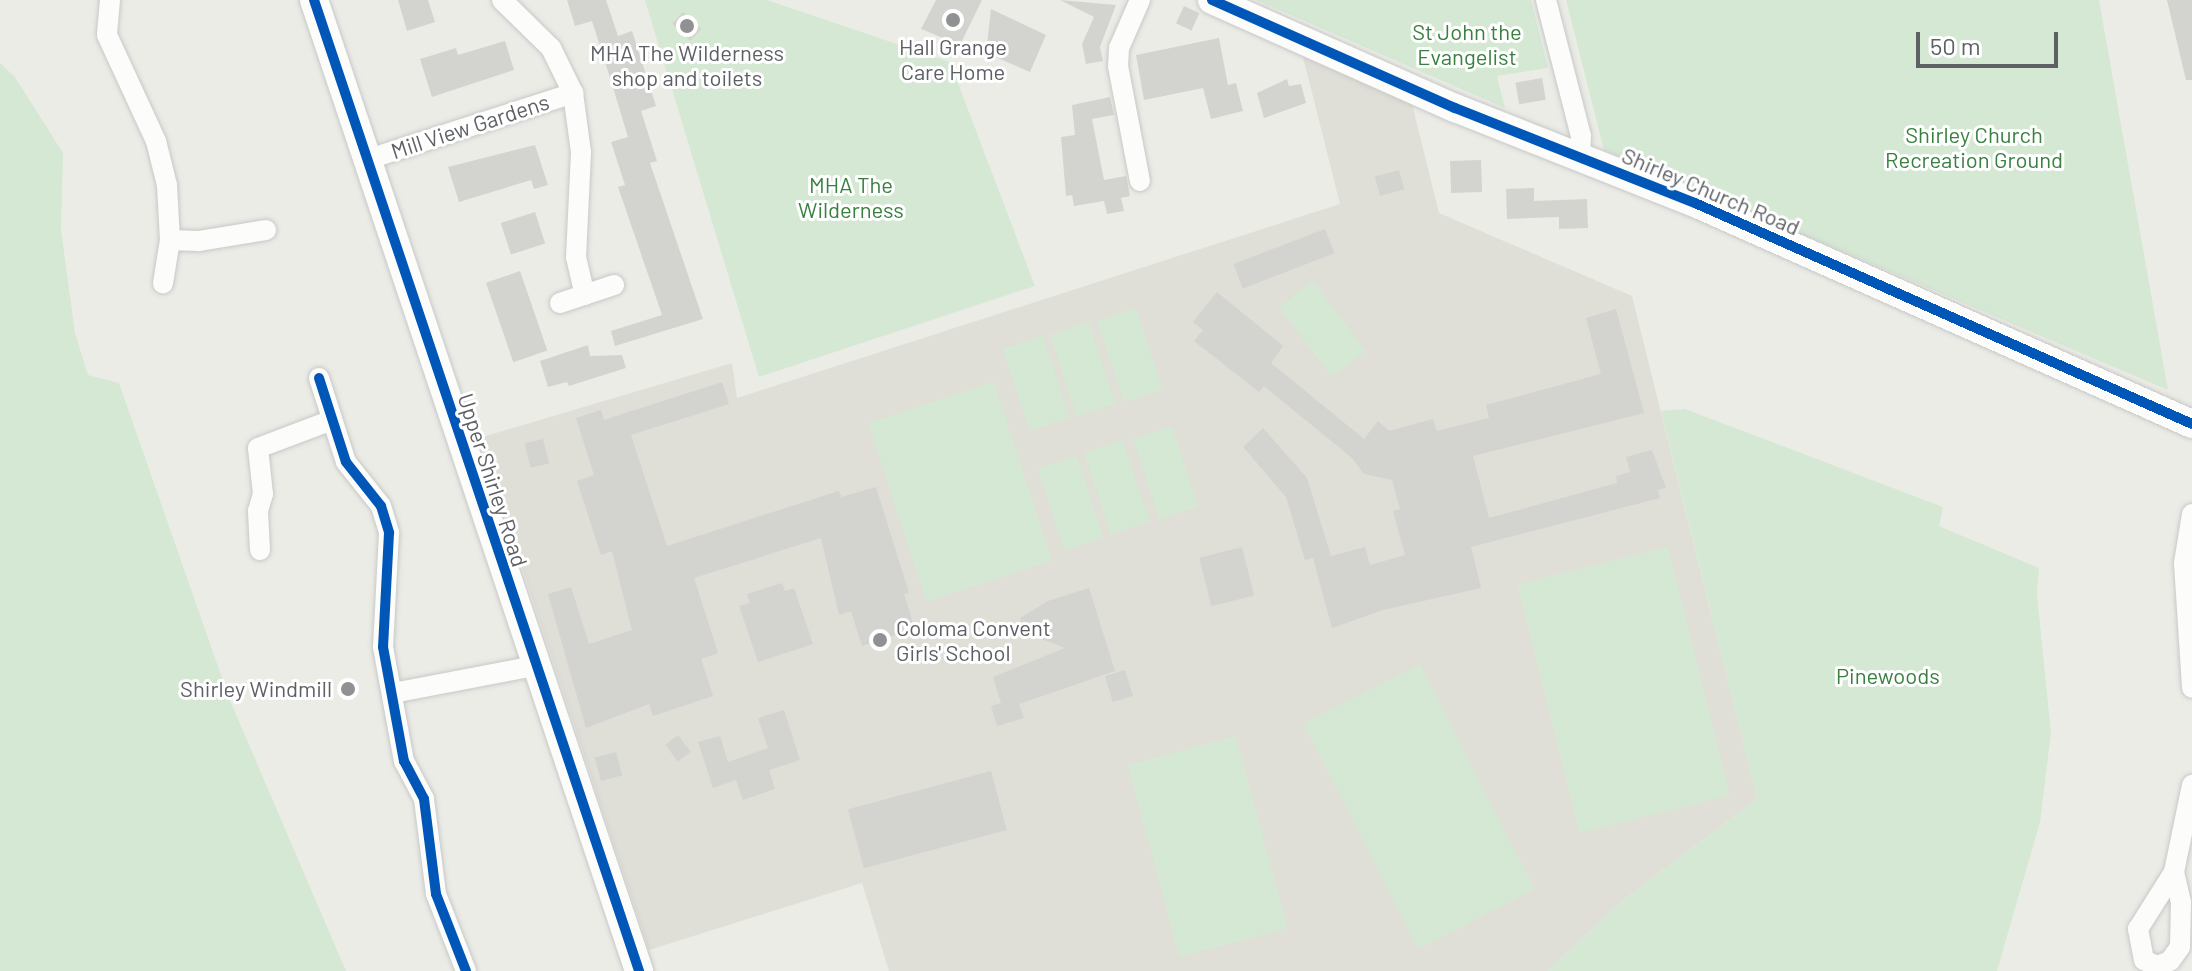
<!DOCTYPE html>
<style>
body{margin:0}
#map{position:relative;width:2192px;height:971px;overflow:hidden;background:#ecece7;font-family:Barlow,sans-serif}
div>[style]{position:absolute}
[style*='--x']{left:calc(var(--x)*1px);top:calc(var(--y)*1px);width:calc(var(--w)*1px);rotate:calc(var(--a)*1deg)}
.education>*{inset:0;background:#dfded7}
.green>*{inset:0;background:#d5e8d4;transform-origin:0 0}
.building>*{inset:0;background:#d3d3d0;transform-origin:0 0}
.roads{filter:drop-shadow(0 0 2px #c8c8c8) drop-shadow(0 0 2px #c8c8c8)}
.street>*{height:20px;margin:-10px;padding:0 10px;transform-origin:10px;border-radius:10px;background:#fcfcfb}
.secondary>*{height:28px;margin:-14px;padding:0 14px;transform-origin:14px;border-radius:14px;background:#fcfcfb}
.cycleway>*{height:10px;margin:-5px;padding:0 5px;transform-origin:5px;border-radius:5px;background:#0057b8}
.dots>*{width:22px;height:22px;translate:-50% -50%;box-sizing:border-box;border:4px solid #fff;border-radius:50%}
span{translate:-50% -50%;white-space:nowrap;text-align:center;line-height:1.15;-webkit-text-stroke:6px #fff;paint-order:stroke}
.park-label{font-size:22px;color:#398040}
.poi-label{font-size:22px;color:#5d6065}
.left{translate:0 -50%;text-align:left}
.right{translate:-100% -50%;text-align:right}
.street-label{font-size:22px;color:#5d6065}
.scale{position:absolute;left:1916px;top:32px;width:142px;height:36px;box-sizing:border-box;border:4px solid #5d6065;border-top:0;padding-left:10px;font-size:24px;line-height:28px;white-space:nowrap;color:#5d6065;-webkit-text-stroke:6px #fff;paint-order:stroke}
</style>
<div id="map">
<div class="education">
<i style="clip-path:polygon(1303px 57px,1412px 104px,1439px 213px,1632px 296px,1757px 799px,1623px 900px,1548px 971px,889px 971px,862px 883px,649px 950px,479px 438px,732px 363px,737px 398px,1340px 204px)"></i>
</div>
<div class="green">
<i style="clip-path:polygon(645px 0,767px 0,950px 62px,1035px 286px,759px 377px)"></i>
<i style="clip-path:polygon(1256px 0,1531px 0,1548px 68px,1497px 76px,1505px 108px)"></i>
<i style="clip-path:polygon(1566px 0,2099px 0,2168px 390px,1604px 150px)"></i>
<i style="clip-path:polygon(0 63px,15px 77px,63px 153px,61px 230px,75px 333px,88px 375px,119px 383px,229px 698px,346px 971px,0 971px)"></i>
<i style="left:1313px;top:281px;width:88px;height:43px;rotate:53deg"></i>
<i style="left:1136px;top:308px;width:86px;height:41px;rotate:72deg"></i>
<i style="left:1089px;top:322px;width:86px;height:41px;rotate:72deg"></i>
<i style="left:1043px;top:336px;width:86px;height:42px;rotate:72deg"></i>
<i style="left:994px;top:382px;width:188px;height:132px;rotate:72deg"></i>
<i style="clip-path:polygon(1685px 409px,1943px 507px,1939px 526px,2039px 568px,2037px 595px,2051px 733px,2040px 822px,1997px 971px,1548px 971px,1623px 900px,1757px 799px,1661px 411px)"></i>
<i style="left:1172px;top:426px;width:85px;height:41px;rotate:72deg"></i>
<i style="left:1123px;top:440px;width:86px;height:41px;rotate:72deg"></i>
<i style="left:1077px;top:456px;width:86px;height:41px;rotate:72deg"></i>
<i style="left:1668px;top:547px;width:256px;height:155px;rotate:76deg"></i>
<i style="left:1420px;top:664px;width:253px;height:131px;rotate:63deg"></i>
<i style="left:1236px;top:736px;width:199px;height:112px;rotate:75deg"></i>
</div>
<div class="building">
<i style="clip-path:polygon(398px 0,428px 0,435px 22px,407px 31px)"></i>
<i style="clip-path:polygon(567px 0,606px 0,618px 36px,632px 31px,656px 106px,641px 111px,657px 161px,650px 163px,703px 319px,615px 346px,611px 331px,662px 315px,618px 187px,625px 185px,611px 142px,628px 137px,611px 81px,592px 21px,575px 26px)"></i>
<i style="clip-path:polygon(936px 0,982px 0,960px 45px,921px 29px)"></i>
<i style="clip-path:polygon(1060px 0,1116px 5px,1100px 47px,1103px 61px,1086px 64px,1082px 44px,1094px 17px)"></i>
<i style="clip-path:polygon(2167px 0,2192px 0,2192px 80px,2186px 80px)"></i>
<i style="left:1184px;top:6px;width:17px;height:19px;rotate:25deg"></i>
<i style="clip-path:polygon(991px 9px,1046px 35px,1030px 72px,986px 53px)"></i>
<i style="left:683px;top:12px;width:25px;height:16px;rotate:43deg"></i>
<i style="clip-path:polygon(1219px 38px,1228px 85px,1236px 83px,1243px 111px,1211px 119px,1203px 88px,1144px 100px,1136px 55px)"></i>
<i style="clip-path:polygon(505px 41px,514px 70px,432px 97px,420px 59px,456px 48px,458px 55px)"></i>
<i style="left:1542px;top:78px;width:22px;height:27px;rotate:80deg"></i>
<i style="clip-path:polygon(1287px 79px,1289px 86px,1301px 84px,1306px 103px,1264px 118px,1257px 93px)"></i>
<i style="clip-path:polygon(1110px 97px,1114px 115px,1092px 119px,1104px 180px,1126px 176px,1130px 196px,1121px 198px,1124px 211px,1107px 214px,1104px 201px,1074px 206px,1072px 195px,1066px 196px,1061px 137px,1075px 135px,1072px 105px)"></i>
<i style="clip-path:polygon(535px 145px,548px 185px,534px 189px,531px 180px,459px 202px,448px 167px)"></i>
<i style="left:1481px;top:160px;width:32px;height:31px;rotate:88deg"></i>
<i style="left:1399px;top:170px;width:20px;height:25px;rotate:75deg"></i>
<i style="clip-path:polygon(1534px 188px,1534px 201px,1587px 199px,1588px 228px,1559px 229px,1559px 217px,1507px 219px,1506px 189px)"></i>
<i style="left:535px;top:212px;width:33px;height:36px;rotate:72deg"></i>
<i style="left:1325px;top:229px;width:26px;height:98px;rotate:69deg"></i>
<i style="left:520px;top:271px;width:84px;height:36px;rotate:71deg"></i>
<i style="clip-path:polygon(1217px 292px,1283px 346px,1271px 363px,1364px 439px,1378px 421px,1389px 431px,1433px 419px,1437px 431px,1489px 418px,1486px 405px,1601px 374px,1586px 318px,1616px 309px,1644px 413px,1473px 456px,1489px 518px,1617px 483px,1616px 476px,1630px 472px,1626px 457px,1652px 450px,1666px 488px,1658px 490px,1660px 498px,1471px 547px,1481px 588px,1383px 610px,1332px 628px,1313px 558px,1305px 560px,1286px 497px,1243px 447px,1263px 428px,1307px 478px,1331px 556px,1365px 547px,1370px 565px,1405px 555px,1393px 511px,1400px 509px,1392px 480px,1364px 474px,1352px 458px,1264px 386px,1259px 392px,1194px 341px,1203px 330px,1193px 322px)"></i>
<i style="clip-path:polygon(588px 345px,590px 356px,622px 355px,626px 368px,569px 386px,567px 382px,548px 387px,540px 361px)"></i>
<i style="clip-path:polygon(722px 382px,729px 404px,631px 435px,667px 546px,839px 491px,841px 497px,876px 487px,909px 593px,904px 594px,915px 629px,862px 646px,851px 611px,839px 615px,821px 538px,694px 578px,718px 653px,701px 659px,713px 696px,653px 716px,649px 704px,586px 728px,548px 594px,571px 587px,589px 644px,632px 630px,612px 551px,601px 555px,577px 481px,594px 475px,576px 418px,601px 410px,604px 420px)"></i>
<i style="left:543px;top:439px;width:25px;height:19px;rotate:76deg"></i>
<i style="left:1242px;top:547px;width:50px;height:44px;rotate:76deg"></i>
<i style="clip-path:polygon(782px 583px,785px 591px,794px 588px,813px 644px,758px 662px,739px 606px,750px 603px,747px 594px)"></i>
<i style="clip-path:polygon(1089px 588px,1115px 671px,1019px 704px,1024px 718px,997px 726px,991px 706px,1001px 703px,993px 677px,1065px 648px,1024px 632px,1020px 618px,1048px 601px)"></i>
<i style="left:1125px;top:670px;width:27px;height:21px;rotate:73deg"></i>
<i style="clip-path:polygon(784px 710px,800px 760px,769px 770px,775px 789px,743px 800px,736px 780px,713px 788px,698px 742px,720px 736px,728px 762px,768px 748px,758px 718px)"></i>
<i style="left:678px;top:735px;width:21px;height:16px;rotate:53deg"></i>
<i style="left:616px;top:752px;width:24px;height:22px;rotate:75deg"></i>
<i style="left:991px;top:771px;width:61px;height:148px;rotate:75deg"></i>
</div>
<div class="roads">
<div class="street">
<i style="--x:110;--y:0;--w:35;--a:95"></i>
<i style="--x:107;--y:35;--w:117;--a:65.2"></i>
<i style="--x:156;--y:141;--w:45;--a:76"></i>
<i style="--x:167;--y:185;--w:55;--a:86.9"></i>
<i style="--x:170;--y:240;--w:44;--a:99.2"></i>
<i style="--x:502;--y:0;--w:69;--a:44.4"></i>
<i style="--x:551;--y:48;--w:50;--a:63.9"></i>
<i style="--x:573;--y:93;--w:60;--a:82.3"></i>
<i style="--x:581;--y:152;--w:105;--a:92.7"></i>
<i style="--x:576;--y:257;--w:39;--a:77"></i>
<i style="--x:1140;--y:0;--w:52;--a:113.6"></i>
<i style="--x:1119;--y:48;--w:18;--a:93"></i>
<i style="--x:1118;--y:66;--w:117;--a:79.2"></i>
<i style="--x:1546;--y:0;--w:140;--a:75.6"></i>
<i style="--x:1581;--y:136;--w:22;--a:93"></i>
<i style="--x:366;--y:160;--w:218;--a:-17.9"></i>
<i style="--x:170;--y:240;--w:29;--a:2"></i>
<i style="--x:199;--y:241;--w:68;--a:-9.3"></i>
<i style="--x:560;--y:303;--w:57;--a:-18.4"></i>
<i style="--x:319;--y:378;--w:88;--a:72.2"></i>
<i style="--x:346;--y:462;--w:56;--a:51.5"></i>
<i style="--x:381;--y:506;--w:28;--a:73"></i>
<i style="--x:389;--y:533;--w:114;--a:93"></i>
<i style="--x:383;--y:647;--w:116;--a:79.6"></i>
<i style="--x:404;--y:761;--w:43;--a:62.2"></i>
<i style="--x:424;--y:799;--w:96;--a:82.8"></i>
<i style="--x:436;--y:894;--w:83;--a:68.7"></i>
<i style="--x:2192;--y:514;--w:50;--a:99.3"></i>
<i style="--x:2184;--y:563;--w:125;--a:86.3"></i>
<i style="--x:260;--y:550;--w:39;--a:-93"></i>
<i style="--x:258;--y:511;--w:18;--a:-74"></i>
<i style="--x:263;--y:494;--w:46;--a:-96.2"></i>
<i style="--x:258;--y:448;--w:79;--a:-20.7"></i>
<i style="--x:393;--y:693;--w:144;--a:-10.8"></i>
<i style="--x:2174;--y:872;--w:31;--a:77"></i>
<i style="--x:2181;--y:902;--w:45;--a:91.3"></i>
<i style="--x:2180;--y:947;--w:17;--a:126"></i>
<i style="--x:2170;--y:961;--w:14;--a:159"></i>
<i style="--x:2157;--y:966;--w:14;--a:-155"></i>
<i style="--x:2144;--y:960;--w:32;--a:-101"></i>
<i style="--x:2138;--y:929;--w:67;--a:-57.7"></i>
<i style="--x:2174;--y:872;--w:89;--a:-78.3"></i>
</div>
<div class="secondary">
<i style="--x:314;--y:0;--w:1024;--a:71.49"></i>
<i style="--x:1212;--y:0;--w:266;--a:24"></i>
<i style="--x:1455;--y:108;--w:258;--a:21.6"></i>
<i style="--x:1695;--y:203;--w:544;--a:23.97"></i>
</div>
</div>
<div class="cycleway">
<i style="--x:314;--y:0;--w:1024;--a:71.49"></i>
<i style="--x:1212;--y:0;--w:266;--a:24"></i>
<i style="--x:1455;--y:108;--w:258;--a:21.6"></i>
<i style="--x:1695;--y:203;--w:544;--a:23.97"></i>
<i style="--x:319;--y:378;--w:88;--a:72.2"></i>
<i style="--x:346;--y:462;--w:56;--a:51.5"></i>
<i style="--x:381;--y:506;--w:28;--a:73"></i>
<i style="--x:389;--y:533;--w:114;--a:93"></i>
<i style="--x:383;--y:647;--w:116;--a:79.6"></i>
<i style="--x:404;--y:761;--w:43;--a:62.2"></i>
<i style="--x:424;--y:799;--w:96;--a:82.8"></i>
<i style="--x:436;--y:894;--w:83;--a:68.7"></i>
</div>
<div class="dots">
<i style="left:953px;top:20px;background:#8f9192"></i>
<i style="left:687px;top:26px;background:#8f9192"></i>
<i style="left:880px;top:640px;background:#8f9192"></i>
<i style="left:348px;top:689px;background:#8f9192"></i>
</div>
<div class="park-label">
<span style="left:1467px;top:44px">St John the<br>Evangelist</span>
<span style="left:1974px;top:147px">Shirley Church<br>Recreation Ground</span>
<span style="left:851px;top:197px">MHA The<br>Wilderness</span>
<span style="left:1888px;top:676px">Pinewoods</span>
</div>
<div class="poi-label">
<span style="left:953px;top:59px">Hall Grange<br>Care Home</span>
<span style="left:687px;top:65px">MHA The Wilderness<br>shop and toilets</span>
<span class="left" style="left:896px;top:640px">Coloma Convent<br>Girls' School</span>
<span class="right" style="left:332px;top:689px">Shirley Windmill</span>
</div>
<div class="street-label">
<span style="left:470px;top:126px;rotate:-18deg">Mill View Gardens</span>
<span style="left:1711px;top:191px;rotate:23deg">Shirley Church Road</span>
<span style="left:493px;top:480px;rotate:72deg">Upper Shirley Road</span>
</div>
<div class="scale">50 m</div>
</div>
